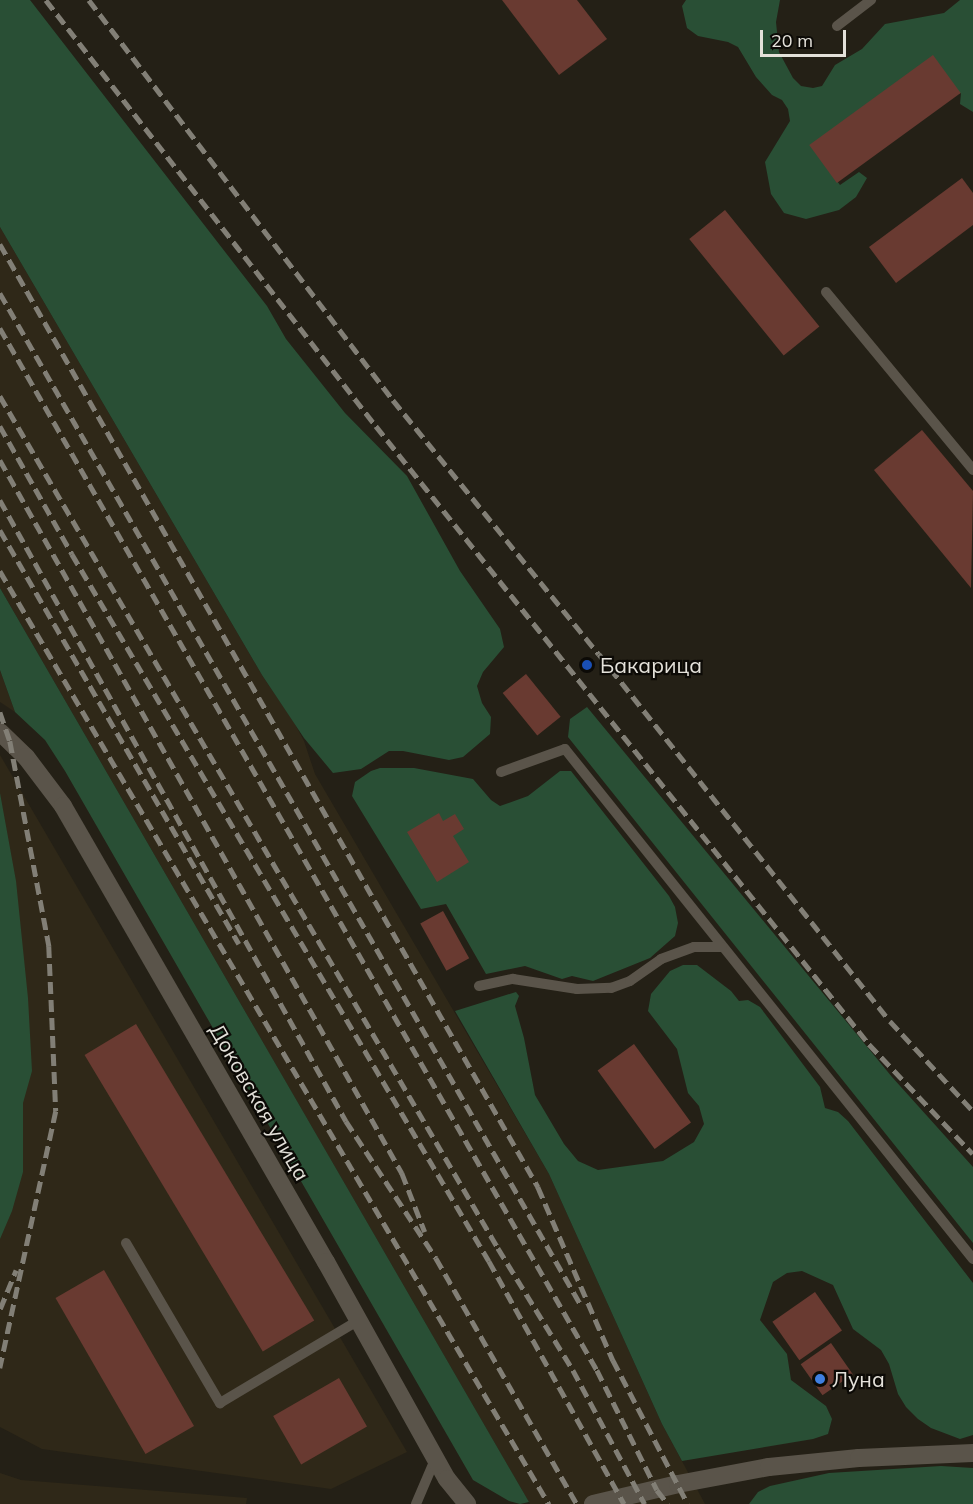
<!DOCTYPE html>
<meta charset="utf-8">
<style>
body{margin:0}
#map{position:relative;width:973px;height:1504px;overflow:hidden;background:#242016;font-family:Mulish,sans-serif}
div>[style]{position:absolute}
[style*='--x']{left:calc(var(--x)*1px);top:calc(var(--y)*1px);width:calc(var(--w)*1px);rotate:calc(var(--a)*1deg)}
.built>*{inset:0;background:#2f2818}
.green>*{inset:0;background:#294f35}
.building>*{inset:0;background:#693a31;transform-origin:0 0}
.service>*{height:10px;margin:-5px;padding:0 5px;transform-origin:5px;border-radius:5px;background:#5a544a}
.tertiary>*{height:18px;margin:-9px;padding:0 9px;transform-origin:9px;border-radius:9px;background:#5a544a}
.rail>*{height:4.5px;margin-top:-2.25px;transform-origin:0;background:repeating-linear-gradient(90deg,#827f76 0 12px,transparent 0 18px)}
.dots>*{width:16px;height:16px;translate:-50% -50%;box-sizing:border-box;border:3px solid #0c0a06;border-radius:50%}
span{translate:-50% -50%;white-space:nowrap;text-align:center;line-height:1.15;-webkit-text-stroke:4.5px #0c0a06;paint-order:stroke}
.poi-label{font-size:21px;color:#e4e1da}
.left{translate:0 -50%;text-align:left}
.street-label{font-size:21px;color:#e4e1da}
.scale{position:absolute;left:760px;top:30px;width:86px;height:27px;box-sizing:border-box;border:3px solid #e4e1da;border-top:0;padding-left:8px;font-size:18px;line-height:21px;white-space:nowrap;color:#e4e1da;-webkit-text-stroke:4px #0c0a06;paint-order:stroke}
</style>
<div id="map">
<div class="built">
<i style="clip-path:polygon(0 227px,262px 675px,295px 724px,304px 741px,315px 774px,549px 1174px,662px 1424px,705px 1504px,530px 1504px,0 588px)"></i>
<i style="clip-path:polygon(0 670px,15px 712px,0 702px)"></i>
<i style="clip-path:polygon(0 755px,407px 1452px,331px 1489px,42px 1449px,0 1427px)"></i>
<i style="clip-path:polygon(0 1473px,21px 1480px,247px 1498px,246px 1504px,0 1504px)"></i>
</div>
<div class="green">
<i style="clip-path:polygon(0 0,30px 0,267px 306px,286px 339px,345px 413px,407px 476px,460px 571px,500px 629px,504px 647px,483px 672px,477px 686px,482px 703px,491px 717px,490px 734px,463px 757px,449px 760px,403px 751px,389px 751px,361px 769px,333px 773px,304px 738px,262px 675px,0 227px)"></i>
<i style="clip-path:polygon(686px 0,780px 0,776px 22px,779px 52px,793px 78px,801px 86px,813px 88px,822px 86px,835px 65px,862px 49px,885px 24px,944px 13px,960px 0,973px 0,973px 112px,960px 104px,961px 93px,812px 147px,840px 185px,859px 172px,867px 178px,856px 197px,839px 210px,806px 219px,784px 213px,771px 194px,765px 162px,790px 121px,788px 109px,782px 100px,772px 95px,756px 77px,738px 47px,728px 42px,698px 36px,687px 28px,682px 6px)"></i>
<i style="clip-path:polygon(0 588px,529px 1502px,520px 1504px,509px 1501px,473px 1480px,65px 771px,45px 740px,15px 712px,0 670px)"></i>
<i style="clip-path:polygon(587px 707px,892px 1077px,973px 1167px,973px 1243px,568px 737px,570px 719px)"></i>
<i style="clip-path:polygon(380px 768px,414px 768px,473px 779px,491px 800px,500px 806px,528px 796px,560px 771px,571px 771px,669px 896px,675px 907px,678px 923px,675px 936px,650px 958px,593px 981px,572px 976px,562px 979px,525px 966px,486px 974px,446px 904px,421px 909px,352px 796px,355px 782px,371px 771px)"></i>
<i style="clip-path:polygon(0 793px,16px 881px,28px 998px,32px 1071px,23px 1103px,23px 1172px,12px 1211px,0 1239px)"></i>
<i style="clip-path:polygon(683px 965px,697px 965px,731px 991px,739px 1001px,748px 1000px,760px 1007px,820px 1087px,825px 1108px,838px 1112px,848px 1121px,973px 1283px,973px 1435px,960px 1439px,931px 1428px,918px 1419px,906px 1407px,898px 1394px,889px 1364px,881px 1350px,853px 1329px,833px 1285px,802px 1271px,787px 1273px,773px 1282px,760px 1320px,787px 1354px,791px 1380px,826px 1406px,832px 1419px,828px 1434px,813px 1439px,682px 1461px,662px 1424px,549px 1174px,455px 1011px,516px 992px,519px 996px,515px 1006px,524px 1038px,535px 1095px,564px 1144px,578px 1161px,598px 1170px,663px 1161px,694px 1142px,704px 1124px,699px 1106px,688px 1093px,677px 1049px,648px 1011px,651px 994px,670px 971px)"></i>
<i style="clip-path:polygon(941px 1466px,973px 1468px,973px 1504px,749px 1504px,758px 1492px,770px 1486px,829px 1473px)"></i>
</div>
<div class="building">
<i style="clip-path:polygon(502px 0,577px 0,607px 39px,559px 75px)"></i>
<i style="left:933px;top:55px;width:47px;height:153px;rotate:54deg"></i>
<i style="clip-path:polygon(962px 178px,973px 193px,973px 225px,896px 283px,869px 247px)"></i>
<i style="left:725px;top:210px;width:150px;height:46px;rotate:51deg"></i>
<i style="clip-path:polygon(922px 430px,973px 491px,971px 588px,874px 470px)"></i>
<i style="left:526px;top:674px;width:55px;height:30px;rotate:51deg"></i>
<i style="clip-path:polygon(439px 813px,443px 821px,455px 814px,464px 829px,453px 836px,469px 862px,437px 882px,407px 832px)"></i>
<i style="left:443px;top:911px;width:54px;height:26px;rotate:61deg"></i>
<i style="left:136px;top:1024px;width:346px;height:60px;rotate:59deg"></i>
<i style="left:634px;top:1044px;width:97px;height:45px;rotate:54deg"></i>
<i style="left:104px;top:1270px;width:180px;height:56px;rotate:60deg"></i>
<i style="left:815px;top:1292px;width:47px;height:52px;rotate:55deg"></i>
<i style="left:831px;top:1343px;width:38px;height:37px;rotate:55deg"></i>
<i style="left:339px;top:1378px;width:56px;height:76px;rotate:60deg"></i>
</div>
<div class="service">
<i style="--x:837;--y:26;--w:43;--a:-37.4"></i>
<i style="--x:826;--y:292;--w:231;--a:50.4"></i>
<i style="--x:501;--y:772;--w:68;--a:-19.8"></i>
<i style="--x:565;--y:749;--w:653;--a:51.34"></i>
<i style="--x:479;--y:986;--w:35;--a:-12"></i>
<i style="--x:513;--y:979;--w:65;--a:8.9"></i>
<i style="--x:577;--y:989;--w:34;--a:-2"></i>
<i style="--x:611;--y:988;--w:20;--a:-20"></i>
<i style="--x:630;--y:981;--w:38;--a:-35"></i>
<i style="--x:661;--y:959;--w:35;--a:-20"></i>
<i style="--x:694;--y:947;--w:28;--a:0"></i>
<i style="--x:126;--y:1243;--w:186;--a:59.6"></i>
<i style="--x:220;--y:1403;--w:162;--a:-30.8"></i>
<i style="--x:416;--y:1504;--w:51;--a:-66.9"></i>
</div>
<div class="tertiary">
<i style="--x:0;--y:732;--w:36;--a:44"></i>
<i style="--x:26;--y:757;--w:61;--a:52.9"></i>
<i style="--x:63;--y:806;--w:526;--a:60.03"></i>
<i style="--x:326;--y:1262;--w:248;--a:60.9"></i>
<i style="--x:447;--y:1479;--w:32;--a:51"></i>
<i style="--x:593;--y:1504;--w:87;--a:-13.2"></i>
<i style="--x:678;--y:1484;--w:93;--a:-10.6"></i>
<i style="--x:769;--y:1467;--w:90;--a:-5.7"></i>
<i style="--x:859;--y:1458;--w:114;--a:-2.5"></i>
</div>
<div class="rail">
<i style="--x:46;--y:0;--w:539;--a:52.24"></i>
<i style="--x:376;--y:426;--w:791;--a:51.42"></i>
<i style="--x:869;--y:1044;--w:151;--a:46.6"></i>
<i style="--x:89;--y:0;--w:502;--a:52.77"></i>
<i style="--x:393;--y:400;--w:327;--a:51"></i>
<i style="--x:599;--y:654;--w:468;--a:51.6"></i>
<i style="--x:890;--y:1021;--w:122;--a:47.3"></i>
<i style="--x:0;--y:244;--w:1086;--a:60.29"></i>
<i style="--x:538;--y:1187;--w:189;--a:66.6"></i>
<i style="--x:613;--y:1360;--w:162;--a:62.5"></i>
<i style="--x:0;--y:293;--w:1167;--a:60.14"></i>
<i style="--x:0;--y:328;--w:1201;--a:60.19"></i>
<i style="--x:597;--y:1370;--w:134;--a:63.4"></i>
<i style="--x:657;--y:1490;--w:18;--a:52"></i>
<i style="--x:0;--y:396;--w:987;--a:59.69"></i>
<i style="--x:498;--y:1248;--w:143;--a:58.4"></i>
<i style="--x:573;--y:1370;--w:152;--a:61.8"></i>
<i style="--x:0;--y:426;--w:147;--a:60.6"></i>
<i style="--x:72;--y:554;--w:821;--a:59.47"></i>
<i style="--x:489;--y:1261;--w:278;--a:60.9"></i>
<i style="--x:0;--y:460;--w:819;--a:60.59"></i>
<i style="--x:402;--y:1173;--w:63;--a:68.7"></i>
<i style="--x:0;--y:500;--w:711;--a:60.87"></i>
<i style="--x:346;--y:1121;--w:164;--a:56.7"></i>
<i style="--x:436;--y:1258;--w:284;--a:60.2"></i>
<i style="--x:0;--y:530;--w:478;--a:60"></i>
<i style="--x:0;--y:571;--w:1083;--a:59.53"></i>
<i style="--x:0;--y:712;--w:31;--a:71"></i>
<i style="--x:10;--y:741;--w:209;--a:79.2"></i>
<i style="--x:49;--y:946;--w:165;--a:87.6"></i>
<i style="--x:56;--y:1111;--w:263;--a:102.3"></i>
<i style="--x:0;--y:1309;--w:42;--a:-67.7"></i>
</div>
<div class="dots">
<i style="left:587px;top:665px;background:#1a4fb4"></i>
<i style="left:820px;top:1379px;background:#3f7fe0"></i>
</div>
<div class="poi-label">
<span class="left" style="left:600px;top:665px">Бакарица</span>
<span class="left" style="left:832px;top:1379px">Луна</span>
</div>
<div class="street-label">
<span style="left:260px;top:1102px;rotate:60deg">Доковская улица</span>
</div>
<div class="scale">20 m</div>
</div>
